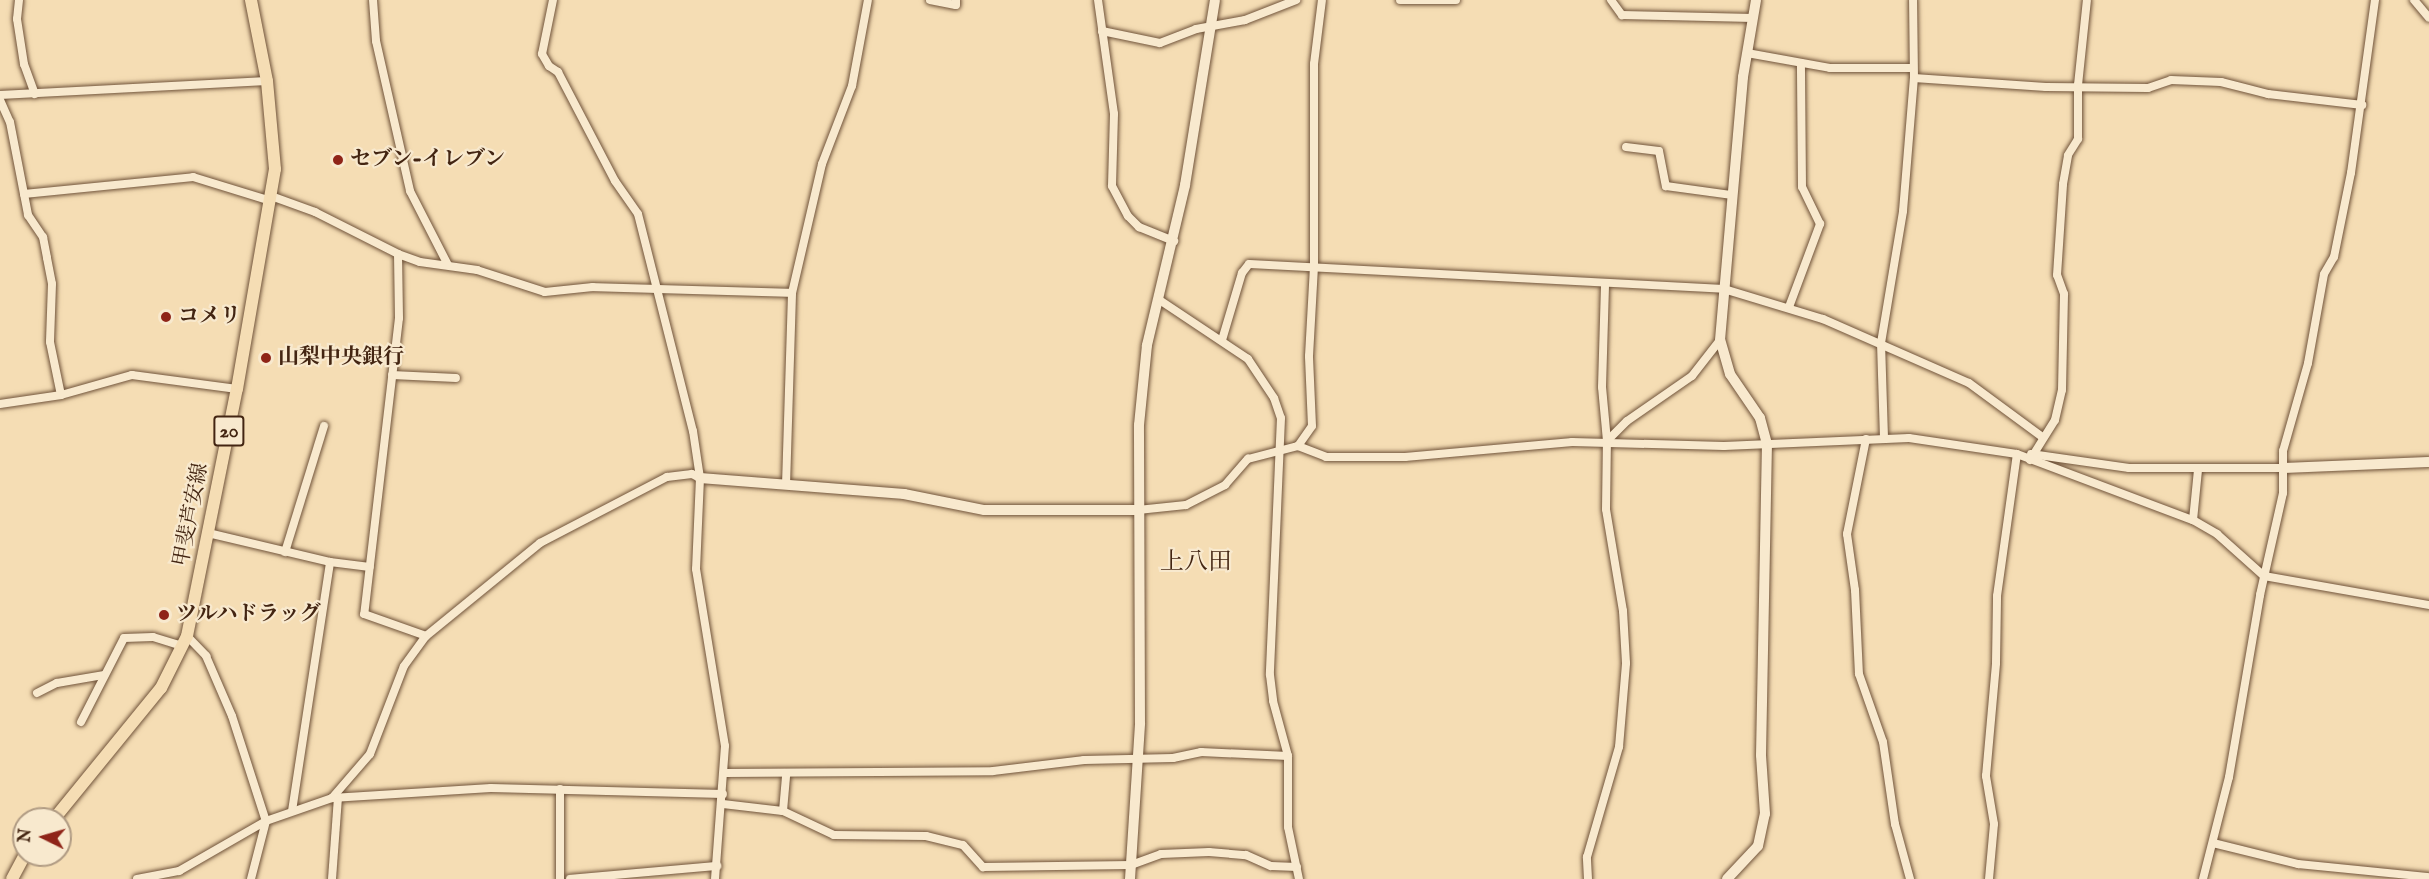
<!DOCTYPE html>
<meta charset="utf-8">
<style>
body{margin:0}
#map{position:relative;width:2429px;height:879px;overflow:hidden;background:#f5ddb4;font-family:"IM FELL English","Noto Serif JP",serif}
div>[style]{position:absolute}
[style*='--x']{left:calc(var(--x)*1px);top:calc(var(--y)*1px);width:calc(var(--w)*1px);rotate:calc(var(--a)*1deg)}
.roads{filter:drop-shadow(0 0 2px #70533a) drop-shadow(0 0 2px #70533a)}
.street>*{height:8px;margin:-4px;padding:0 4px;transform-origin:4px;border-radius:4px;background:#f8e9ce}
.secondary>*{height:10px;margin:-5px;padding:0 5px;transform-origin:5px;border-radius:5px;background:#f8e9ce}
.primary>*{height:12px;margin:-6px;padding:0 6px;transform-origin:6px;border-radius:6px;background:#f5ddb4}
.dots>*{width:16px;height:16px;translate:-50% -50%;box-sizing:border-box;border:3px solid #f8e9ce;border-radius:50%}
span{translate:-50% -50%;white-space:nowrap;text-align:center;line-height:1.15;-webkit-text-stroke:4.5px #f8e9ce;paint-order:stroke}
.shield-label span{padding:2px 4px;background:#f8e9ce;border:2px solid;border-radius:4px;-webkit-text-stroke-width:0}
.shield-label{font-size:20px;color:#432512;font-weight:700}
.poi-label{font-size:21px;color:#432512;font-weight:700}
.left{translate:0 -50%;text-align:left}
.street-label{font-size:21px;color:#432512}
.quarter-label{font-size:24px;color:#432512}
.north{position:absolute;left:12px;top:807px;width:60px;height:60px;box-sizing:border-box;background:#f8e9ce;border:2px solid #b09b83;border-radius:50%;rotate:275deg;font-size:16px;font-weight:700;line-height:24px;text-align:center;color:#432512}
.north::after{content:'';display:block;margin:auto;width:21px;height:27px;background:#8f2418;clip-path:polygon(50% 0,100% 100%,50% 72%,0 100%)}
</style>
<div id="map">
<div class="roads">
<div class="street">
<i style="--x:19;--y:0;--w:19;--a:96"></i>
<i style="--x:17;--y:19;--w:46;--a:81.2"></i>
<i style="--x:24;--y:64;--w:32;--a:70"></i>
<i style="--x:373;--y:0;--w:41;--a:85.8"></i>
<i style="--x:376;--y:41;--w:154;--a:77.2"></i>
<i style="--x:410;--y:191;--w:83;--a:62.8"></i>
<i style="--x:553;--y:0;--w:55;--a:101.5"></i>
<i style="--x:542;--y:54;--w:14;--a:60"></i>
<i style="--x:549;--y:66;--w:11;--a:34"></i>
<i style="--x:558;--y:72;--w:123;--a:62.4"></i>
<i style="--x:615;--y:181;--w:40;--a:55.1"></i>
<i style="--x:638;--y:214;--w:224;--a:75.8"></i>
<i style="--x:693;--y:431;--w:48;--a:81.5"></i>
<i style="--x:700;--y:478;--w:91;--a:92.5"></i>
<i style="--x:696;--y:569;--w:179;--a:80.7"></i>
<i style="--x:725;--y:746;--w:133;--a:94.3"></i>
<i style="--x:930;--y:0;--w:26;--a:11"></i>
<i style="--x:956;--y:5;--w:5;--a:-90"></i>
<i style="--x:1098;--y:0;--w:115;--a:82"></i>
<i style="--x:1114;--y:114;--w:72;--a:91.6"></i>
<i style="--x:1112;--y:186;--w:34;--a:62"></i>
<i style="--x:1128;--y:216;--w:16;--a:45"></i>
<i style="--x:1139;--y:227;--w:38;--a:22"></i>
<i style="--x:1400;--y:0;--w:56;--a:0"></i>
<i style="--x:1611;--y:0;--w:19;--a:54"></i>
<i style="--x:1622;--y:15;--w:131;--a:1.3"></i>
<i style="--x:2414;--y:0;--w:23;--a:50"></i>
<i style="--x:1102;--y:31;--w:59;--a:11.7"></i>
<i style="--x:1160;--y:43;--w:39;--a:-21"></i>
<i style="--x:1196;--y:29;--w:50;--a:-10.4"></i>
<i style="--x:1245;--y:20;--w:55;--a:-21.4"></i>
<i style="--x:1747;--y:53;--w:84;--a:10.2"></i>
<i style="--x:1830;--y:68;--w:83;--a:0"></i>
<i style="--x:1914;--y:78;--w:132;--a:3.9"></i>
<i style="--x:2046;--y:87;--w:102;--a:0.6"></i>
<i style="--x:2148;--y:88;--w:24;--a:-19"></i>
<i style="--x:2171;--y:80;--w:50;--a:2.3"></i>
<i style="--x:2221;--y:82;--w:49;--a:14.3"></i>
<i style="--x:2268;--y:94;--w:95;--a:6.7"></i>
<i style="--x:0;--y:95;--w:267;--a:-3"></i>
<i style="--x:0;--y:100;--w:24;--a:66"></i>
<i style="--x:10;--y:122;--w:95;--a:79"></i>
<i style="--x:28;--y:215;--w:27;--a:56"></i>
<i style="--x:43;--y:237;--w:21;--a:79"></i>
<i style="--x:47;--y:258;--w:26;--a:79"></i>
<i style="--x:52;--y:284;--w:58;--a:92"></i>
<i style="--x:50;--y:342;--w:54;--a:78.3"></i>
<i style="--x:1626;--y:147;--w:33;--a:7"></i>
<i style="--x:1659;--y:151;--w:36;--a:79"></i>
<i style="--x:1666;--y:186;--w:67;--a:7.8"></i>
<i style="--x:24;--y:194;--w:170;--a:-5.7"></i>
<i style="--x:193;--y:177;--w:82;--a:17.1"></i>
<i style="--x:271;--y:196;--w:47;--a:20"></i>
<i style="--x:315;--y:212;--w:93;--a:26.8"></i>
<i style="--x:398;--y:254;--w:23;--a:20"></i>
<i style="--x:420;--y:262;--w:58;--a:8"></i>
<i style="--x:477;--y:270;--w:71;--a:17.9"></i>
<i style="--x:545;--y:292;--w:48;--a:-5.9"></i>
<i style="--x:593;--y:287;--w:199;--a:1.7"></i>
<i style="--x:398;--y:254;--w:64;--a:89.1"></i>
<i style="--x:399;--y:318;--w:298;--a:96.7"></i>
<i style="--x:364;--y:614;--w:66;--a:19.5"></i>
<i style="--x:1158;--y:299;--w:108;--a:33.7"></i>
<i style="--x:1248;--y:359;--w:47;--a:56.3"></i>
<i style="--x:1274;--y:398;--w:21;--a:71"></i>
<i style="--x:1281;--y:418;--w:257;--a:92.5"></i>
<i style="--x:1270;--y:675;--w:26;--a:83"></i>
<i style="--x:1273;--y:701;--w:57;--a:74.7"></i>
<i style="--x:1288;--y:756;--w:71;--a:90"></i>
<i style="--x:1288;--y:827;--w:53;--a:78.1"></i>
<i style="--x:1789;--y:307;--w:89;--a:-69.5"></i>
<i style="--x:1820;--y:224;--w:41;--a:-115.9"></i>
<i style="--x:1802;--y:187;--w:124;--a:-90.5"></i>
<i style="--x:1222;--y:340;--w:70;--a:-73.4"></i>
<i style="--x:1242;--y:273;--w:11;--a:-52"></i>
<i style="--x:1249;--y:264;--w:476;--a:3"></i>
<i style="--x:1724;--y:289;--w:103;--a:16.9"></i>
<i style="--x:1823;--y:319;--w:159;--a:23.7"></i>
<i style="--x:1969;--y:383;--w:89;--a:36.4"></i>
<i style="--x:392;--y:375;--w:64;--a:2.7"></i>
<i style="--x:0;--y:404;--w:62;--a:-8.4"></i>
<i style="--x:61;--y:395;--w:74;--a:-15.7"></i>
<i style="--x:132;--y:375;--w:106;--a:7.6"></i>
<i style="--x:1884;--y:438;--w:95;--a:-91.8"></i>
<i style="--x:1881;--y:343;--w:134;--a:-80.5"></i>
<i style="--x:1903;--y:211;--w:133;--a:-85.3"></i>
<i style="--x:1914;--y:78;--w:78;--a:-90.7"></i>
<i style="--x:1866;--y:439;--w:97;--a:101.3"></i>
<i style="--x:1847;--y:534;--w:57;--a:81.9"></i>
<i style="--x:1855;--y:590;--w:84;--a:87.3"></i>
<i style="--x:1859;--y:674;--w:72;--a:70.6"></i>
<i style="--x:1883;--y:742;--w:83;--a:81.7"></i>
<i style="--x:1895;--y:824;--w:57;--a:74.7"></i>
<i style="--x:1607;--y:441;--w:28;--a:-45"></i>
<i style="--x:1627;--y:421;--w:79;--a:-34.7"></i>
<i style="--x:1692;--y:376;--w:46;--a:-52.1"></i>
<i style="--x:1298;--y:446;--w:24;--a:-55"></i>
<i style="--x:1312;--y:426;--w:70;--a:-92.5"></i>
<i style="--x:1309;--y:356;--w:89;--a:-86.8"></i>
<i style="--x:1314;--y:267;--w:203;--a:-90"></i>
<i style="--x:1314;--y:64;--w:64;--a:-82.9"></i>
<i style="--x:2031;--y:454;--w:99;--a:8.1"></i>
<i style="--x:2129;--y:468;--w:154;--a:0"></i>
<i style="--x:2030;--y:460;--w:47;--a:-58"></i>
<i style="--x:2055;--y:420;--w:31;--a:-77"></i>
<i style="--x:2062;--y:390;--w:96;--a:-88.8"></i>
<i style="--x:2064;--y:294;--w:20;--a:-110"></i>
<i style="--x:2057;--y:275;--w:91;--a:-86.2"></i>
<i style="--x:2063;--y:184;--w:29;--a:-80"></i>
<i style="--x:2068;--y:155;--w:19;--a:-58"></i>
<i style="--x:2078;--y:139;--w:54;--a:-90"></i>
<i style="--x:2078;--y:85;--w:85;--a:-84"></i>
<i style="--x:786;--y:485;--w:192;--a:-88.2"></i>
<i style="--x:792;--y:293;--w:132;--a:-76.9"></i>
<i style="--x:822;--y:164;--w:84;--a:-69"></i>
<i style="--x:852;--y:86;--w:87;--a:-79.5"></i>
<i style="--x:1138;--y:510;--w:48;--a:-5.9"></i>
<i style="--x:1186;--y:505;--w:44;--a:-27.1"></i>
<i style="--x:1225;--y:485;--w:35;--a:-49"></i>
<i style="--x:1248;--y:459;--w:52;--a:-14.6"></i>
<i style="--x:1298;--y:446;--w:30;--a:21"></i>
<i style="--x:1326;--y:457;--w:79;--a:0"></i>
<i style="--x:1405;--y:457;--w:168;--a:-5.1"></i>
<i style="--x:1572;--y:442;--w:152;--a:1.5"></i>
<i style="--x:1724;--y:446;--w:185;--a:-2.5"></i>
<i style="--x:1909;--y:438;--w:109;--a:8.4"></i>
<i style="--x:2017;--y:454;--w:188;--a:20.6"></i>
<i style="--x:2193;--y:520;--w:28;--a:30"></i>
<i style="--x:2217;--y:534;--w:63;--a:41.8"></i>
<i style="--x:2264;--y:576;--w:168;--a:10"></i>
<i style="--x:2193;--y:520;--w:50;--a:-84.3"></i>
<i style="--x:208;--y:533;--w:125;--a:13.4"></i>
<i style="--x:330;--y:562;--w:40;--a:7.1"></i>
<i style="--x:285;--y:552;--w:132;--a:-72.8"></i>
<i style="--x:187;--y:636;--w:28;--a:46"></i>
<i style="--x:206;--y:656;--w:65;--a:66.6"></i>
<i style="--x:232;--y:716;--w:110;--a:72.1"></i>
<i style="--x:266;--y:821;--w:60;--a:104.5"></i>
<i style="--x:37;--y:693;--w:22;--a:-27"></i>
<i style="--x:57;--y:683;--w:48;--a:-9.7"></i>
<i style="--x:81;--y:722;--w:94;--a:-62.9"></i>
<i style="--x:124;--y:638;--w:29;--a:-2"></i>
<i style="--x:153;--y:637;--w:31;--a:17"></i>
<i style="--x:725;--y:773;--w:268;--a:-0.4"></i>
<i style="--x:993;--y:771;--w:92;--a:-6.9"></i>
<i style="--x:1084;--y:760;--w:89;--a:-1.3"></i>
<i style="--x:1173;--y:758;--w:29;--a:-12"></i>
<i style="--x:1201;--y:752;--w:87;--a:2.6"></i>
<i style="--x:332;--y:798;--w:58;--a:-49.2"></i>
<i style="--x:370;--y:754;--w:94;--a:-68.9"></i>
<i style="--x:404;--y:666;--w:37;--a:-54"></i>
<i style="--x:426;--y:636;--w:147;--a:-39.2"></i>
<i style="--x:540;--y:543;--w:143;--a:-27.5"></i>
<i style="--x:667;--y:477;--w:25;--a:-7"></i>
<i style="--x:692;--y:474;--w:9;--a:27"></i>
<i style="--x:723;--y:804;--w:60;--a:6.7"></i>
<i style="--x:783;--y:811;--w:56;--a:25.2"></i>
<i style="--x:834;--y:835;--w:92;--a:0.6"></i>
<i style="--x:926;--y:836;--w:38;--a:14"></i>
<i style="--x:963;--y:845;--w:30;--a:48"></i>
<i style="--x:983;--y:867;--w:148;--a:-0.8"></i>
<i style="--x:1131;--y:865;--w:32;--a:-20"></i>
<i style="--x:1161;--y:854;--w:48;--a:-2.4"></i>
<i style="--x:1209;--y:852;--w:37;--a:5"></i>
<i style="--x:1246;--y:855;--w:27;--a:24"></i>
<i style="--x:1271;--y:866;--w:26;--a:2"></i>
<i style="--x:292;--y:811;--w:252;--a:-81.3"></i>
<i style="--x:783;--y:811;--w:38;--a:-85"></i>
<i style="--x:2213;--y:843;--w:88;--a:13.9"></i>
<i style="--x:2298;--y:864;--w:132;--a:5.7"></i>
<i style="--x:137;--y:879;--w:43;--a:-10.8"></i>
<i style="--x:179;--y:871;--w:100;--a:-29.9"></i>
<i style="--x:266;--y:821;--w:70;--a:-19.2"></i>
<i style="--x:332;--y:798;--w:159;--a:-3.6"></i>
<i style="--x:491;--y:788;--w:232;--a:1.5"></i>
<i style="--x:332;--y:879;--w:81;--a:-85.8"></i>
<i style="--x:560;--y:879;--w:90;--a:-90"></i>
<i style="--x:570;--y:879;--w:148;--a:-5.1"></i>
<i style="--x:1588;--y:879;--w:22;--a:-93"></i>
<i style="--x:1587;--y:857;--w:115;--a:-73.8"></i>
<i style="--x:1619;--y:747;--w:84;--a:-85.2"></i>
<i style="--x:1626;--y:663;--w:52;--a:-93.3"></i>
<i style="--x:1623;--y:611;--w:103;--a:-99.5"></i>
<i style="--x:1606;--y:509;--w:68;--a:-89.2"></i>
<i style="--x:1607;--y:441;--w:54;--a:-95.3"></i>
<i style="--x:1602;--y:387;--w:103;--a:-88.3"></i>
<i style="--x:1989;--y:879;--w:55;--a:-84.8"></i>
<i style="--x:1994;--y:824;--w:49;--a:-99.5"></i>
<i style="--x:1986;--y:776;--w:113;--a:-84.9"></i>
<i style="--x:1996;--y:663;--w:67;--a:-89.1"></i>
<i style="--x:1997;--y:596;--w:143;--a:-82"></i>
<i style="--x:2203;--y:879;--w:105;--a:-75.7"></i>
<i style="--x:2229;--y:777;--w:185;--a:-80.3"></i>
<i style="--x:2260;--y:595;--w:105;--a:-77.3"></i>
<i style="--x:2283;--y:493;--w:42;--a:-90"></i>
<i style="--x:2283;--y:451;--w:91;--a:-74.1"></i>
<i style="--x:2308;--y:363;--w:90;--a:-79.8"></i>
<i style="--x:2324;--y:274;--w:20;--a:-60"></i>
<i style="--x:2334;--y:257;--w:86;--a:-78.6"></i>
<i style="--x:2351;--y:173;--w:175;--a:-82.1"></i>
</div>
<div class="secondary">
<i style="--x:2283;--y:468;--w:146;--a:-2.4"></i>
<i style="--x:700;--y:478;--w:205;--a:4.5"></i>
<i style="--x:904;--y:494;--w:82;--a:11.3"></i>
<i style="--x:984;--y:510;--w:154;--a:0"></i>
<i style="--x:1130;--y:879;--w:156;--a:-86.3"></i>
<i style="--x:1140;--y:723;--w:298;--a:-90.2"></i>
<i style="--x:1139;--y:425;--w:80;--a:-84.3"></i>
<i style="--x:1147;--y:345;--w:164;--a:-76.6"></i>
<i style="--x:1185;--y:185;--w:187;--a:-80.8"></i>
<i style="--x:1727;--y:879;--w:45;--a:-46.8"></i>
<i style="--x:1758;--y:846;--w:33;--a:-78"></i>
<i style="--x:1765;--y:814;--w:59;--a:-93.9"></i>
<i style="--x:1761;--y:755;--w:311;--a:-88.9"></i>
<i style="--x:1767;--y:444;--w:27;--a:-105"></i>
<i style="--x:1760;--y:418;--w:53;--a:-124.3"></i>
<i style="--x:1730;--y:374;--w:35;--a:-106"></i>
<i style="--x:1720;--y:340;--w:264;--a:-85"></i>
<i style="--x:1743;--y:77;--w:78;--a:-80.4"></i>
</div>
<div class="primary">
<i style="--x:54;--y:819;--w:169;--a:-50.8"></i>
<i style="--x:161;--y:688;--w:58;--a:-63.4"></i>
<i style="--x:187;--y:636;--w:252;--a:-78.6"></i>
<i style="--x:237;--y:389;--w:223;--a:-80.2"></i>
<i style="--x:275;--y:169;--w:88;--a:-95.2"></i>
<i style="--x:267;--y:81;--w:83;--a:-101.2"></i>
<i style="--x:12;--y:879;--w:27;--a:-62"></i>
</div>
</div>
<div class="dots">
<i style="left:338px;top:160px;background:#8f2418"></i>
<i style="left:166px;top:317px;background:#8f2418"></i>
<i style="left:266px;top:358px;background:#8f2418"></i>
<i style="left:164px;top:615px;background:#8f2418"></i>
</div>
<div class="shield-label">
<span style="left:229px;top:431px">20</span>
</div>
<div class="poi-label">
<span class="left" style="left:350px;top:160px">セブン-イレブン</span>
<span class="left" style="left:178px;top:317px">コメリ</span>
<span class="left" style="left:278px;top:358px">山梨中央銀行</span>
<span class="left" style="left:176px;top:615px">ツルハドラッグ</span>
</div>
<div class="street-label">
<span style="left:192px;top:515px;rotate:-79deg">甲斐芦安線</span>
</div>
<div class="quarter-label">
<span style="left:1196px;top:563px">上八田</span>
</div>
<div class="north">N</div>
</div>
